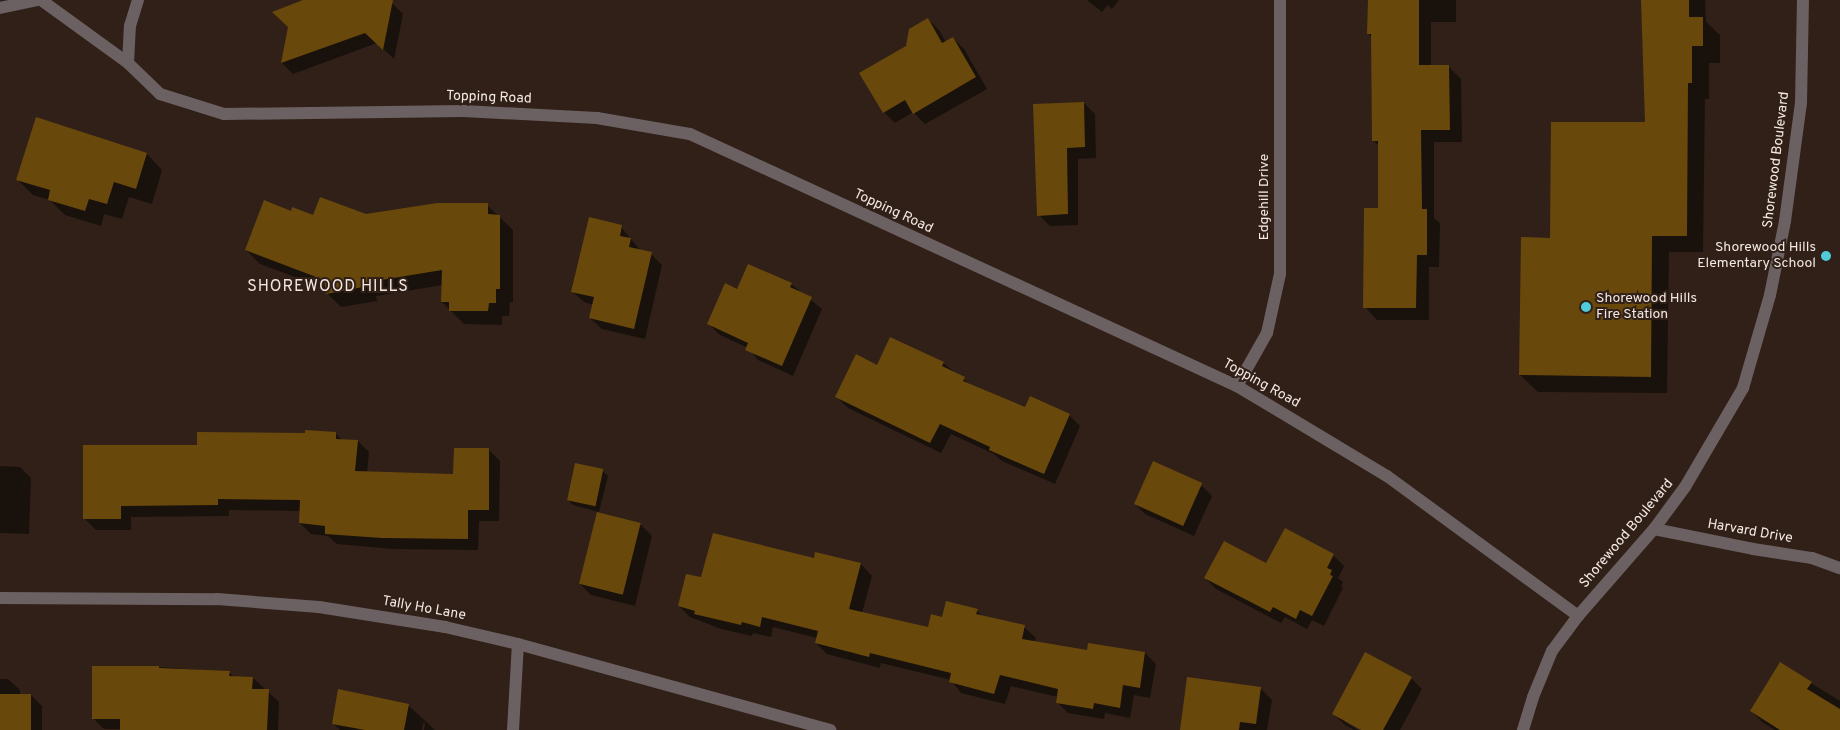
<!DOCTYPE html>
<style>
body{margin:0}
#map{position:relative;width:1840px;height:730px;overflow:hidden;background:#302018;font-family:Overpass,sans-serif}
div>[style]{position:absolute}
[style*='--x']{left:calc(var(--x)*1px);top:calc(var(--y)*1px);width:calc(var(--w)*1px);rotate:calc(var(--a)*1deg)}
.shadow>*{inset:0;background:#0007}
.building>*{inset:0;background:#69480c;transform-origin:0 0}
.minor>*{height:12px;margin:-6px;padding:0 6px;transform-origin:6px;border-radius:6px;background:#6c6162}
.dots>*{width:14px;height:14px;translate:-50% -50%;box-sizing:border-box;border:2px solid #302018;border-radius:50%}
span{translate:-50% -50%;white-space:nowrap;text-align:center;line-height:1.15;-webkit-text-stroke:4px #302018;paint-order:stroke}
.street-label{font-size:14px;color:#f3e8e2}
.poi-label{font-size:14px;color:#f3e8e2}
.right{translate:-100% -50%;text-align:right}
.left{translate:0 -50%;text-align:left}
.quarter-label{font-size:16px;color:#f3e8e2;letter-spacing:1px}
</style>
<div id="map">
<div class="shadow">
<i style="clip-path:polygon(318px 0,389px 0,403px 14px,394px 59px,377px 43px,293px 74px,282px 63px,290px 27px)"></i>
<i style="clip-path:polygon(1087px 0,1119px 0,1112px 9px,1108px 5px,1102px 12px)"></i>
<i style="clip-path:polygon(1369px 0,1456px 0,1456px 22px,1431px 22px,1431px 66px,1448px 66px,1461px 79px,1462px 142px,1434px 142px,1434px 218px,1440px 223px,1439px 267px,1429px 267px,1429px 320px,1377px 320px,1365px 307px,1380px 210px,1379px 146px,1374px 141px,1372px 38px,1369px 34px)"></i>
<i style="clip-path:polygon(1643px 0,1705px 0,1706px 22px,1720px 35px,1720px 63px,1709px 63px,1709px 99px,1705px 99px,1703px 252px,1669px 252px,1667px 393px,1538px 392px,1520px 375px,1552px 239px,1646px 124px)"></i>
<i style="clip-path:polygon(928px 19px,939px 30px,946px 42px,953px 38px,964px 49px,987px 89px,925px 124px,913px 112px,895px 123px,884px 112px)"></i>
<i style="clip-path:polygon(1084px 103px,1095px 114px,1096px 158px,1078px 159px,1078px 225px,1050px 226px,1039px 215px)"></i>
<i style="clip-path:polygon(147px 154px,162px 170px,152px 204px,129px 197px,122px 219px,104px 214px,101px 226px,65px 215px,50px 200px,33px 195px,18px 180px)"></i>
<i style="clip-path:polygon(487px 205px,513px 230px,513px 302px,510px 302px,509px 316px,502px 316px,502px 325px,464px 324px,442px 302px,443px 285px,376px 296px,377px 301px,341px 307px,327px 293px,327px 289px,260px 264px,246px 250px,291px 212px,314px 217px,366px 215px)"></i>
<i style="clip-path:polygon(621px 227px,641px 251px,651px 254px,662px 265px,645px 339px,602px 329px,590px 318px,594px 305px,584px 302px,572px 291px)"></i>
<i style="clip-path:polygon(791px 284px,822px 309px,793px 376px,758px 360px,748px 348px,720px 335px,709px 324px,737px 290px)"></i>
<i style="clip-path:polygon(943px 363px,972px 386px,1026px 409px,1069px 415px,1080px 426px,1055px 484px,1002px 461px,994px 454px,951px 434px,941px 453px,848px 408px,837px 397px,878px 367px)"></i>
<i style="clip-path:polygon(336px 434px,342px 440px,358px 441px,369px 452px,367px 473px,454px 476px,489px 450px,500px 461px,499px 521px,479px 521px,478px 550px,394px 549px,337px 544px,328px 536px,311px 534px,300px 523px,301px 511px,229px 510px,229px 516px,131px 517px,131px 530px,96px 530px,85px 519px,198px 446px)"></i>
<i style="clip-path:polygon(1153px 462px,1201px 485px,1212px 496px,1194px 536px,1145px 514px,1134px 503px)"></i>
<i style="clip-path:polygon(0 466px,20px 467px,31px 478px,29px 534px,0 533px)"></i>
<i style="clip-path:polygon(602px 470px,608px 476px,599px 512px,573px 505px,568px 500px)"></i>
<i style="clip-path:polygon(598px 514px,641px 525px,652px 536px,635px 606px,591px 595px,580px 584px)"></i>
<i style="clip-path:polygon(1333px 555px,1344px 566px,1338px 578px,1343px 582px,1341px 586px,1343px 588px,1324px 626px,1312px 620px,1307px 629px,1285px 617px,1281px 623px,1216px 589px,1205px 578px,1267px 564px)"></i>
<i style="clip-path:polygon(814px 560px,861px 564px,872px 576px,862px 613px,929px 629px,943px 618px,977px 611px,983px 617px,1024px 627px,1036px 638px,1034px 642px,1088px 651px,1145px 653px,1156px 664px,1150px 698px,1134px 695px,1130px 718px,1105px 713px,1104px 719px,1068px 713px,1057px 702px,1058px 697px,1011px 686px,1005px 704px,961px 693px,951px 680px,881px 663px,880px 668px,827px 654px,816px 643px,817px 638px,773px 627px,771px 637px,753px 633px,752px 636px,721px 629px,690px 617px,679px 606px,702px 579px)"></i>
<i style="clip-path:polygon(1780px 664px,1840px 701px,1840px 730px,1775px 730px,1762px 722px,1751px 711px)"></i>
<i style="clip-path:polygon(159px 667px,229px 672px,234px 677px,253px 678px,279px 702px,278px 730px,104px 729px,93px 718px)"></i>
<i style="clip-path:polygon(1411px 678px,1422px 689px,1400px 730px,1364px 730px,1345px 719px,1345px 722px,1358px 730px,1354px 730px,1345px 725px,1334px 714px)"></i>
<i style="clip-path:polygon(0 679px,8px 679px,20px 690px,20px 695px,31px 695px,42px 706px,42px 730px,0 730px)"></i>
<i style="clip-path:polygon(1261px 689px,1272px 700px,1267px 730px,1181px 730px)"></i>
<i style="clip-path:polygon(408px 705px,435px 730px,424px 730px,425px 723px,423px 723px,422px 730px,340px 730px,333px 723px)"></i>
</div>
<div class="building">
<i style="clip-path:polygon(303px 0,393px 0,383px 50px,365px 33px,281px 63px,288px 27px,272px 12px)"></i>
<i style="clip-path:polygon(1368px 0,1419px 0,1419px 65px,1449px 65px,1450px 130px,1421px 130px,1422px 209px,1427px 209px,1427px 255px,1417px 255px,1416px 308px,1363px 308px,1364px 208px,1378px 208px,1378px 141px,1372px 141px,1371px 34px,1367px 34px)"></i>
<i style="clip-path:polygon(1641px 0,1689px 0,1689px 17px,1703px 17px,1703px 46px,1692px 46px,1692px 83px,1688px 83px,1687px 236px,1652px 236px,1651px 377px,1519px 375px,1521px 237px,1550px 238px,1551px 122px,1645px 122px)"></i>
<i style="clip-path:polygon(928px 18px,942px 43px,953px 37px,976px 77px,913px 114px,905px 100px,883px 113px,859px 73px,906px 46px,909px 29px)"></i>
<i style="clip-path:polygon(1084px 102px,1085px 147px,1067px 148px,1068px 214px,1037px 216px,1033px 104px)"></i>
<i style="clip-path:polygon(36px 117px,147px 153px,136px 189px,114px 182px,107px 204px,89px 199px,85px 211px,48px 200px,50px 190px,16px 180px)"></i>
<i style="clip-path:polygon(320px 197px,366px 214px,437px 203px,488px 203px,488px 214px,500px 215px,500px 289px,496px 289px,496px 303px,489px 303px,488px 311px,449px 311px,449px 302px,441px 302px,442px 270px,363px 283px,363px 287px,326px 294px,324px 280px,245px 250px,264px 200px,291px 211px,292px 207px,313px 215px)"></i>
<i style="clip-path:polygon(589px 217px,622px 225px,620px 236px,631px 238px,629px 247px,652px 252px,634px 329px,589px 318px,594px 297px,571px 292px)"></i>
<i style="clip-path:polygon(748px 264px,792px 283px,790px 287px,812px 297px,782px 366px,745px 350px,748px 343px,707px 324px,725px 283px,737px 289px)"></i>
<i style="clip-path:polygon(890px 337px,944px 362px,942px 366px,965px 377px,963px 381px,1025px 407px,1030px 396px,1070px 414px,1044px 474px,989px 450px,990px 447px,940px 424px,930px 443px,835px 397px,856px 354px,877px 365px)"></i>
<i style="clip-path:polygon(305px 430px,336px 432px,336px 439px,358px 440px,355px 471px,453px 474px,454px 448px,489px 448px,489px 510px,468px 510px,468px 539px,382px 538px,325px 534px,325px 526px,299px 523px,300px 500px,218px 499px,218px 505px,121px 506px,121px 519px,83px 519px,83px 445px,197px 445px,197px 432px,305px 433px)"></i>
<i style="left:1153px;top:461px;width:54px;height:47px;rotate:24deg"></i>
<i style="left:575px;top:463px;width:29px;height:38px;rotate:12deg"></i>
<i style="left:597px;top:512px;width:45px;height:74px;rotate:14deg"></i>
<i style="clip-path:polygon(1285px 528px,1334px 554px,1327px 568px,1332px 570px,1330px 575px,1333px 576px,1312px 616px,1300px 610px,1296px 619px,1273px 607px,1270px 612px,1204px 578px,1224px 541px,1266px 563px)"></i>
<i style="clip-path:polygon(713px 533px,814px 558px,815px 552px,861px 563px,849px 609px,928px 627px,931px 614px,942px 617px,946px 601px,978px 609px,976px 614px,1025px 625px,1022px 639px,1087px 650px,1088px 643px,1145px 652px,1140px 688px,1123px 685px,1120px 708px,1094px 703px,1093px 709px,1056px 703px,1058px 689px,1000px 675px,994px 694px,949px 682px,951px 673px,870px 653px,869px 657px,815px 643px,818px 631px,762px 617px,760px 627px,742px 622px,741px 625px,694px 614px,695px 611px,678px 606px,686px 574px,701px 577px)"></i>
<i style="clip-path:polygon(1365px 652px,1412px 677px,1383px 730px,1361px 730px,1332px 714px)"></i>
<i style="clip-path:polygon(1780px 662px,1812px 682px,1807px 689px,1840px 709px,1840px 730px,1780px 730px,1750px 711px)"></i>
<i style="clip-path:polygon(92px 666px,159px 666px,159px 668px,230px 671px,229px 676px,253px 677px,252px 689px,269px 689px,267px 730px,120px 730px,120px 719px,92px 719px)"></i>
<i style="clip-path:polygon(1187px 677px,1261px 687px,1256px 724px,1240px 722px,1239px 730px,1180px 730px)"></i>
<i style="clip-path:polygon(338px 689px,409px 704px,404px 730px,365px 730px,332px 724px)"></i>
<i style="left:0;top:694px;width:31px;height:36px"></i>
</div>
<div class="minor">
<i style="--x:41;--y:0;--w:107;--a:35.9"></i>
<i style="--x:128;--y:63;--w:45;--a:44.1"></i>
<i style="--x:160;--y:94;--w:67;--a:17.4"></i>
<i style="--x:224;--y:114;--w:239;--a:-0.7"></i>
<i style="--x:463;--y:111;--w:134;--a:3"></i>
<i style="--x:597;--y:118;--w:94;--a:9.8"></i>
<i style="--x:690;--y:134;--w:602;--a:24.74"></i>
<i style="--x:1237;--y:386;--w:175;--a:31"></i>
<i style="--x:1387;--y:476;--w:237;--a:36.2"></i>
<i style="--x:0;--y:8;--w:39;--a:-12"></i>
<i style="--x:128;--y:63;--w:37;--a:-87"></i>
<i style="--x:130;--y:26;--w:27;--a:-73"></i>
<i style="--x:1237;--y:386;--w:61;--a:-60.5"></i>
<i style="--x:1267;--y:333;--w:60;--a:-77.6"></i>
<i style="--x:1280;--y:274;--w:274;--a:-90"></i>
<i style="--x:1654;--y:529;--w:101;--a:11.4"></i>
<i style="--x:1753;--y:549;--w:60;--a:8.7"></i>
<i style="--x:1812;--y:558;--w:30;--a:20"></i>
<i style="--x:0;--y:598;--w:217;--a:0.3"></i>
<i style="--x:217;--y:599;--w:102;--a:4.5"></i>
<i style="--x:319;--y:607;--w:128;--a:9"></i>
<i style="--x:445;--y:627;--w:75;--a:13.1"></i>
<i style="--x:518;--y:644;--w:324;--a:15.4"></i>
<i style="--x:513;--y:730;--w:86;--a:-86.7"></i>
<i style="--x:1523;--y:730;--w:34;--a:-73"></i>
<i style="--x:1533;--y:697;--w:50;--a:-67.6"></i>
<i style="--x:1552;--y:651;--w:44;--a:-53.4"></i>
<i style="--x:1578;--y:616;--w:116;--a:-48.9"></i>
<i style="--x:1654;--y:529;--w:52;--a:-53.6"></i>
<i style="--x:1685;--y:487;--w:115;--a:-59.6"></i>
<i style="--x:1743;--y:388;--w:97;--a:-73.8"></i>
<i style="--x:1770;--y:295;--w:76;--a:-78.5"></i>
<i style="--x:1785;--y:221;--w:119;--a:-82.3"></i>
<i style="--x:1801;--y:103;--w:103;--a:-88.9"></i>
</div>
<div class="dots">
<i style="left:1826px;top:256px;background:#52cbd8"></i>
<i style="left:1586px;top:307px;background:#52cbd8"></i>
</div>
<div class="street-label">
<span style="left:489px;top:98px;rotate:2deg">Topping Road</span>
<span style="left:1777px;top:160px;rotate:-83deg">Shorewood Boulevard</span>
<span style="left:1265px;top:197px;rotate:-90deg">Edgehill Drive</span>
<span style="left:893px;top:212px;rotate:25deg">Topping Road</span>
<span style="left:1261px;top:384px;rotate:29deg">Topping Road</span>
<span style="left:1750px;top:532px;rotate:10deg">Harvard Drive</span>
<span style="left:1627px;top:534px;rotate:-50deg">Shorewood Boulevard</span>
<span style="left:424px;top:609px;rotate:10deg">Tally Ho Lane</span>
</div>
<div class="poi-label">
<span class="right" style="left:1816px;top:256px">Shorewood Hills<br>Elementary School</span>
<span class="left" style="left:1596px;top:307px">Shorewood Hills<br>Fire Station</span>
</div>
<div class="quarter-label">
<span style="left:328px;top:287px">SHOREWOOD HILLS</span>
</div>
</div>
